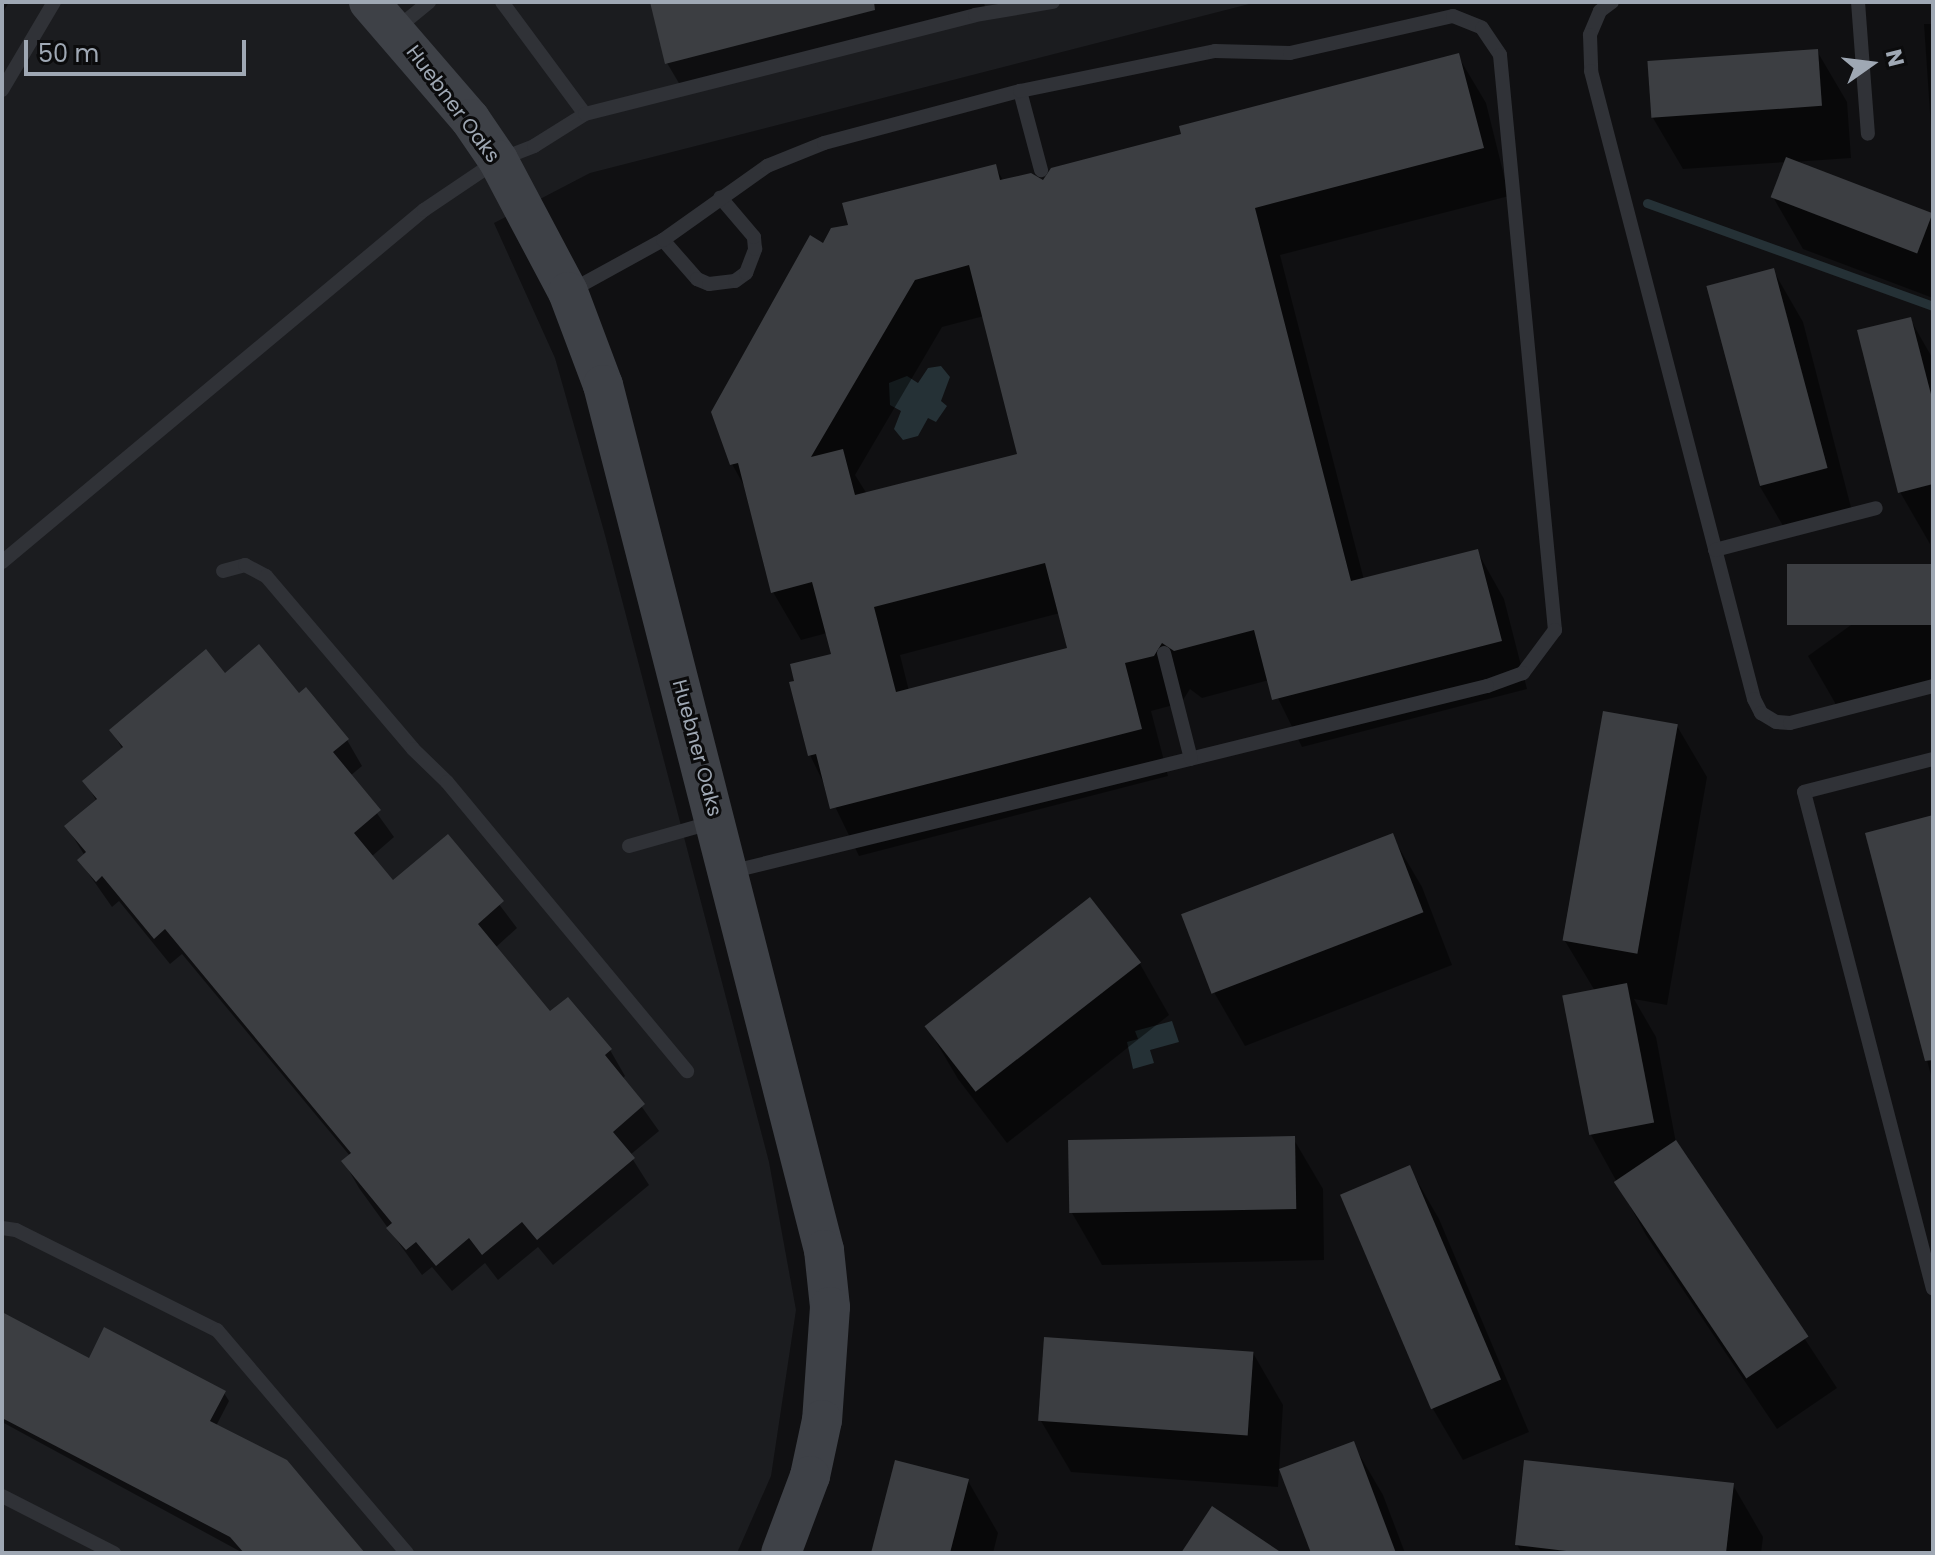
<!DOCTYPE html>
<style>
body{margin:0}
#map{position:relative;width:1935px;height:1555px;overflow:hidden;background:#101012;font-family:Poppins,sans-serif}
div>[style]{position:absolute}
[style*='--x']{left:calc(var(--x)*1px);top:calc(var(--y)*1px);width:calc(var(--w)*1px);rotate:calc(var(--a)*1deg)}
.built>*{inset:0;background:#1b1c1f}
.water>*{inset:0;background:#253136}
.shadow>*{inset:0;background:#0007}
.stream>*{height:9px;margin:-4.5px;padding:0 4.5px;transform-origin:4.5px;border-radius:4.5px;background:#253136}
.building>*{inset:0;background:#3c3e42;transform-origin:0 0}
.lane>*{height:14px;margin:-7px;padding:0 7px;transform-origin:7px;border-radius:7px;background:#303237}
.secondary>*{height:40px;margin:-20px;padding:0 20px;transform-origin:20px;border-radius:20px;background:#3e4147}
span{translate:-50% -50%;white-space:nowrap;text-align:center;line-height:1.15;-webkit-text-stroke:6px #0b0b0c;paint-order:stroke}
.street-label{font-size:20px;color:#9fa8b4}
.frame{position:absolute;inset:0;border:4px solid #9fa8b4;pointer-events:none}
.north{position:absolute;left:1831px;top:24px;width:80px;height:80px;-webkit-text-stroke:6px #0b0b0c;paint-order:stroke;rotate:76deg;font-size:22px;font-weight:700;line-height:32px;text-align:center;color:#9fa8b4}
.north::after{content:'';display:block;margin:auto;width:28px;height:36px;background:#9fa8b4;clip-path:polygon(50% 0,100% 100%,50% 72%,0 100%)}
.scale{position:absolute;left:24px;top:40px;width:222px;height:36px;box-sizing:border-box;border:4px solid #9fa8b4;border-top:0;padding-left:10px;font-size:24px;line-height:28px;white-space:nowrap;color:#9fa8b4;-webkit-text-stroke:6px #0b0b0c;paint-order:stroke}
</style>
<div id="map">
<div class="built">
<i style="clip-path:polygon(2px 2px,1257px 2px,590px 173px,494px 223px,555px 358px,605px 535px,769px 1162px,796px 1310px,771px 1476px,737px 1553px,2px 1553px)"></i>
</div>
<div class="water">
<i style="clip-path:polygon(941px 366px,950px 377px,941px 401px,947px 406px,936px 422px,928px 418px,918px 436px,903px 440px,894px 429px,901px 411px,890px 405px,889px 383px,907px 376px,918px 383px,928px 368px)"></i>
<i style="clip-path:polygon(1172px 1021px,1179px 1042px,1150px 1050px,1154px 1063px,1133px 1069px,1127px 1042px,1138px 1039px,1135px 1031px)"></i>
</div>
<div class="shadow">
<i style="clip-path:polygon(2px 2px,9px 2px,2px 14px)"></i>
<i style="clip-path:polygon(652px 2px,984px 2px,986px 13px,683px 90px,667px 63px)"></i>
<i style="clip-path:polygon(1924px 24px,1933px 24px,1933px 157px)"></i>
<i style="clip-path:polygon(1817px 51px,1847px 102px,1851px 158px,1793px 162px,1933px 215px,1933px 298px,1803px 249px,1773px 197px,1786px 162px,1683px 169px,1653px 118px)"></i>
<i style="clip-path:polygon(evenodd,1458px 56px,1486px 103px,1509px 196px,1280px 255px,1364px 580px,1477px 551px,1504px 599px,1527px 689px,1302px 747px,1269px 680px,1202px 698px,1190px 689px,1181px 703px,1151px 711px,1168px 776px,859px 856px,810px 755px,833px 655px,827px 633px,801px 640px,773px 592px,747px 491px,732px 464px,824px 246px,850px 227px,995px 166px,1004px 182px,1043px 182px,1183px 135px,1458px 56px,984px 316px,1020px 455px,867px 494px,855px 475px,942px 327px,984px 316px,1458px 56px,1060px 613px,1070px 650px,909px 691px,900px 655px,1060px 613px)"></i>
<i style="clip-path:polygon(1773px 270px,1803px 322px,1854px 519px,1789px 536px,1759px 485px)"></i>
<i style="clip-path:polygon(1910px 319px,1933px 359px,1930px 544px,1900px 492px)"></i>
<i style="clip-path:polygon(1933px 566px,1933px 684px,1838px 708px,1808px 656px)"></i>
<i style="clip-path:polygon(225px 676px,299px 695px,347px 740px,362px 766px,350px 776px,394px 837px,371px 857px,393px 883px,448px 837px,517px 928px,495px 948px,550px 1014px,610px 1050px,625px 1076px,622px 1079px,659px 1131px,630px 1155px,649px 1185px,553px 1265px,538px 1247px,498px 1280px,485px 1263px,452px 1291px,432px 1267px,422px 1275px,359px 1188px,344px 1162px,350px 1156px,182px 954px,170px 964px,119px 901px,112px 907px,79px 860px,85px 856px,67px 827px,97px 802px,85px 781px,123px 750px,112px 731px)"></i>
<i style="clip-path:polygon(1677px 726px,1707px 777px,1667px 1005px,1634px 999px,1656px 1037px,1676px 1143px,1837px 1388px,1777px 1429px,1646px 1235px,1591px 1135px,1595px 991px,1565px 941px)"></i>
<i style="clip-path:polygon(1933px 817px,1933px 1083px,1868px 835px)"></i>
<i style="clip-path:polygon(1392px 836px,1422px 887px,1452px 965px,1245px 1046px,1215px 994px,1185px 917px)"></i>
<i style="clip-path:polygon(1090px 900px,1140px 964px,1169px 1015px,1007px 1143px,958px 1079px,928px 1028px)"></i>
<i style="clip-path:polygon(1293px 1138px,1323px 1189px,1324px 1260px,1102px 1265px,1072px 1213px)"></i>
<i style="clip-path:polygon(1409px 1167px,1439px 1219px,1529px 1432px,1463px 1460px,1433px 1409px,1343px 1195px)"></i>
<i style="clip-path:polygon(2px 1314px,89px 1361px,224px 1393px,229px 1401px,216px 1426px,363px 1553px,243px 1553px,2px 1422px)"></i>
<i style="clip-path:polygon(1253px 1353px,1283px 1405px,1278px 1487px,1071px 1472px,1041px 1421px)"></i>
<i style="clip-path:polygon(1353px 1444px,1383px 1495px,1405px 1553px,1313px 1553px)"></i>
<i style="clip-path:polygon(968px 1481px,998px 1533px,993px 1553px,873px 1553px)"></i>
<i style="clip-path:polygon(1733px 1485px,1763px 1537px,1761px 1553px,1522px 1553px,1517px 1545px)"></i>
</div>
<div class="stream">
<i style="--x:1647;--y:203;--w:304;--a:19.8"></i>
</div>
<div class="building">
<i style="clip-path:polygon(650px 2px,874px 2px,875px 10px,665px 64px)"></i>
<i style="left:1818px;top:49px;width:57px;height:171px;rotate:86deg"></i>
<i style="clip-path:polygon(evenodd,1459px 53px,1484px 148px,1255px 208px,1351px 581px,1478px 549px,1502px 641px,1272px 700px,1254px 630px,1174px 651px,1162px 643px,1154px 656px,1125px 663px,1142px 729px,830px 809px,816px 754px,808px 756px,789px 682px,794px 681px,790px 664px,831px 654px,812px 582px,771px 593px,738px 463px,730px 465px,711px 412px,810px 235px,823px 243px,831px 228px,848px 225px,842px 203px,996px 164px,1000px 180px,1031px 173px,1043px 180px,1051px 168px,1181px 134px,1179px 126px,1459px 53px,969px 265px,1017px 454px,855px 495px,843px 449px,811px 457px,915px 280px,969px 265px,1459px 53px,1045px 563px,1067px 648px,896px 692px,874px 607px,1045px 563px)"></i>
<i style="left:1786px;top:157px;width:157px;height:43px;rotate:21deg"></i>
<i style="left:1774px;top:268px;width:207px;height:70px;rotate:75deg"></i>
<i style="clip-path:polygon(1911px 317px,1933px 402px,1933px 484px,1898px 493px,1857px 330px)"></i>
<i style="left:1933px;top:564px;width:61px;height:146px;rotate:90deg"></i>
<i style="clip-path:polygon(259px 644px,299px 693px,306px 687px,349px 739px,333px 752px,381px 810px,354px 833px,393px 880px,448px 834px,504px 901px,478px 924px,550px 1011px,568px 997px,612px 1049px,605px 1055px,645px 1104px,613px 1132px,635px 1158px,537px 1240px,522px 1222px,482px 1255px,469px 1238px,436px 1266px,416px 1242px,406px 1250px,386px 1228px,392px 1223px,341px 1161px,351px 1153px,165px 929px,154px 939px,102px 876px,96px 882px,77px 860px,86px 852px,64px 826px,97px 799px,82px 781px,123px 747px,109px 730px,206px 649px,225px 673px)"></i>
<i style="left:1603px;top:711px;width:76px;height:233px;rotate:10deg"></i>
<i style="clip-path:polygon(1933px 815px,1933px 1060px,1925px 1061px,1865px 833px)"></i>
<i style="left:1393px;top:833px;width:85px;height:227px;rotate:69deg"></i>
<i style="left:1090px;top:897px;width:83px;height:210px;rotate:52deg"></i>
<i style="left:1627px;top:983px;width:142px;height:66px;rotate:79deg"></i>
<i style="left:1295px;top:1136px;width:73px;height:227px;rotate:89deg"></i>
<i style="left:1676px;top:1140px;width:237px;height:75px;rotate:56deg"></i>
<i style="left:1410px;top:1165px;width:233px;height:76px;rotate:67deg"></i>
<i style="clip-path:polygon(2px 1312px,89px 1358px,104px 1327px,226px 1391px,210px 1421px,287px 1460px,365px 1553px,244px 1553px,230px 1537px,2px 1418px)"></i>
<i style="left:1044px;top:1337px;width:210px;height:84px;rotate:4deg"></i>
<i style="clip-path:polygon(1354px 1441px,1396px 1553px,1311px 1553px,1279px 1469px)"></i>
<i style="clip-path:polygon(895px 1460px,969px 1479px,950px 1553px,871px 1553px)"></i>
<i style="clip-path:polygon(1524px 1460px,1734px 1483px,1726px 1553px,1583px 1553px,1515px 1545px)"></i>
<i style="clip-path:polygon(1212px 1506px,1282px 1553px,1181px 1553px)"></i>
</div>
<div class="lane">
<i style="--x:502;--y:2;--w:139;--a:53.5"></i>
<i style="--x:1612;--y:2;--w:15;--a:143"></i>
<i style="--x:1600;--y:11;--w:26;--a:113"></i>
<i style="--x:1590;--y:35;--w:36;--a:88"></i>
<i style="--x:1591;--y:71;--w:649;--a:75.45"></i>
<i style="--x:1754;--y:699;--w:16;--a:63"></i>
<i style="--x:1761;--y:713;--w:17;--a:31"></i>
<i style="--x:1776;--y:722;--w:14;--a:4"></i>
<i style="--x:1790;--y:723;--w:148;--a:-14.5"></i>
<i style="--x:1858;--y:2;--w:132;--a:85.7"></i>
<i style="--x:396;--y:29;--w:43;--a:-39.3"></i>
<i style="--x:2;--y:90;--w:102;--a:-59.4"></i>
<i style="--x:1020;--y:91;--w:82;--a:75.1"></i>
<i style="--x:663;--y:240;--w:52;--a:48.9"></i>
<i style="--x:697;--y:279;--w:13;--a:23"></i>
<i style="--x:709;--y:284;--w:26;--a:-7"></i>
<i style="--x:735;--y:281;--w:14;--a:-36"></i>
<i style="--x:746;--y:273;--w:26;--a:-69"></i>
<i style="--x:755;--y:249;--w:12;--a:-95"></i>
<i style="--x:754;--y:237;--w:52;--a:-130.4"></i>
<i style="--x:572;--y:290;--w:104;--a:-28.8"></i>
<i style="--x:663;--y:240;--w:128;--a:-35.4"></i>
<i style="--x:767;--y:166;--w:61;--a:-22"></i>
<i style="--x:824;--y:143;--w:203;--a:-14.9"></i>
<i style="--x:1020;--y:91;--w:199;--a:-11.6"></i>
<i style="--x:1215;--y:51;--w:75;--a:1.5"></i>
<i style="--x:1290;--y:53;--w:167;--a:-12.8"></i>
<i style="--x:1453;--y:16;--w:31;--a:22"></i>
<i style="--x:1482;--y:28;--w:32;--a:56"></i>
<i style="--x:1500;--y:55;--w:578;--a:84.54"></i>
<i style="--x:1555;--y:630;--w:54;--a:126.7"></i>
<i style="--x:1523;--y:673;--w:38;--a:160"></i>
<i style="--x:1487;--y:686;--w:780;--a:166.2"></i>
<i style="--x:1715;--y:550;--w:166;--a:-14.6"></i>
<i style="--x:2;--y:562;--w:550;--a:-39.83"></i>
<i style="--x:424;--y:210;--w:89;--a:-34"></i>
<i style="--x:498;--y:160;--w:39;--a:-21"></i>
<i style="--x:534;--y:146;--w:60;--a:-32.1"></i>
<i style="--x:585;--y:114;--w:402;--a:-14.2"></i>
<i style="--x:975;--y:15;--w:79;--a:-9.5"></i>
<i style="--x:223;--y:571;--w:23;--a:-15"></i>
<i style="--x:245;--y:565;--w:24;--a:28"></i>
<i style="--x:266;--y:576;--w:227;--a:49.6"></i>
<i style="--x:413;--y:749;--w:47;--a:44.1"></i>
<i style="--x:447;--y:782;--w:376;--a:50.3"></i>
<i style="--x:1164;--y:653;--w:109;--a:75.7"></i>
<i style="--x:1933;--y:759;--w:133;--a:165.7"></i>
<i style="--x:1804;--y:792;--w:513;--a:75.45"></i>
<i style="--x:629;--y:846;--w:88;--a:-15.8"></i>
<i style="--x:2;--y:1228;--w:14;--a:8"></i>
<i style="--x:16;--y:1230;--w:225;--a:26.5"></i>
<i style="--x:217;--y:1330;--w:293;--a:49.6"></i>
<i style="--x:2;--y:1496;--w:126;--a:27"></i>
</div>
<div class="secondary">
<i style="--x:369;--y:2;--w:155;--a:49.2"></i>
<i style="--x:470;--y:119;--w:50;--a:55.7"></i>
<i style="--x:498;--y:160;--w:149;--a:62.1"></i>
<i style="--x:568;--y:292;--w:99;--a:69.4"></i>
<i style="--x:603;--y:385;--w:893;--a:75.67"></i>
<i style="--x:824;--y:1250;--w:57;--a:84"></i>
<i style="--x:830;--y:1307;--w:113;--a:94"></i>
<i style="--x:822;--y:1420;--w:57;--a:102.1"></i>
<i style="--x:810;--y:1476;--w:82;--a:110.6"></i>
</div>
<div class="street-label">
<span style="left:453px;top:104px;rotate:53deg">Huebner Oaks</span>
<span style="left:697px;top:748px;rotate:75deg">Huebner Oaks</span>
</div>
<div class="frame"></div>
<div class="north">N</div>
<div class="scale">50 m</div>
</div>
